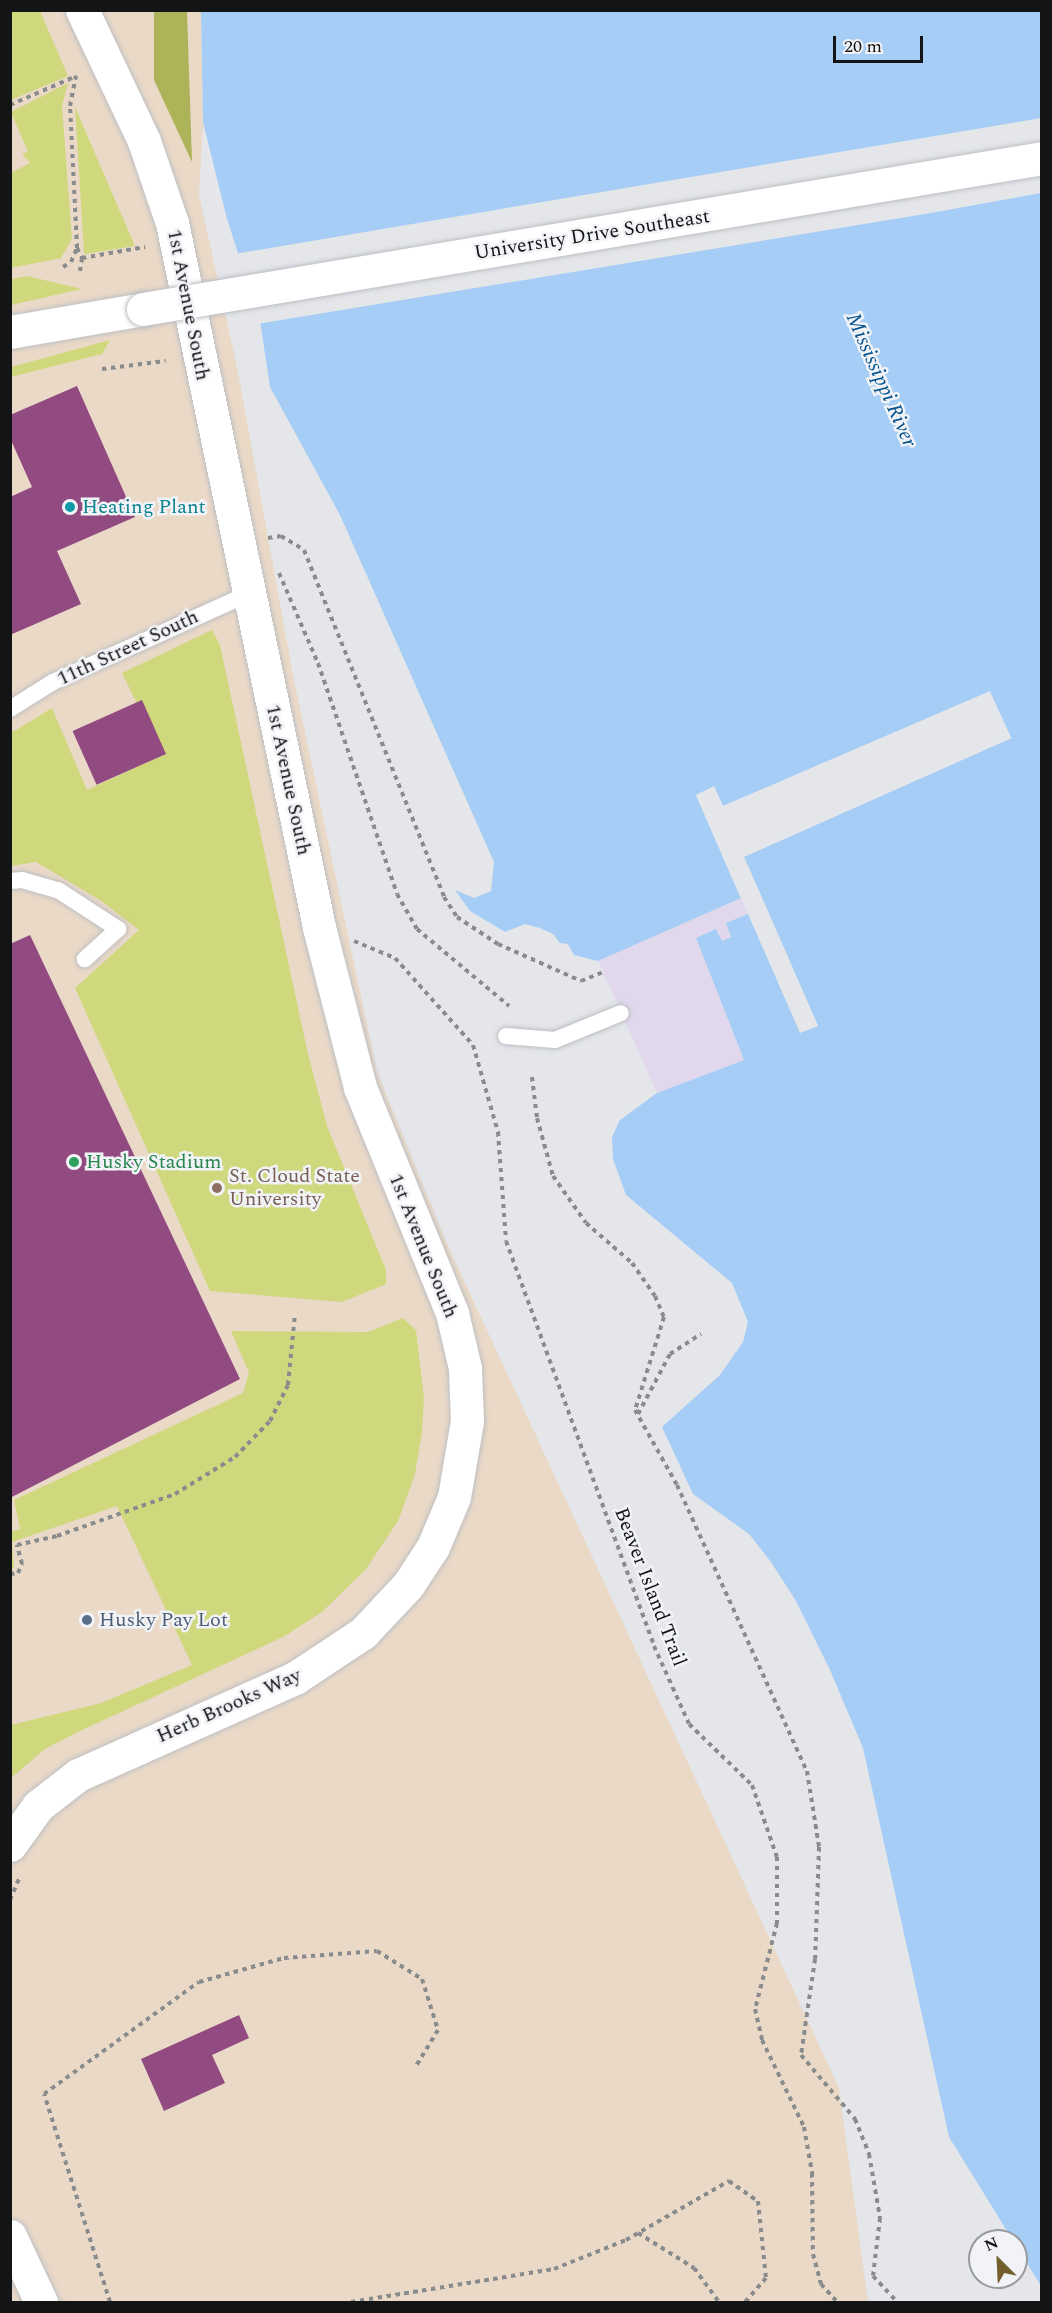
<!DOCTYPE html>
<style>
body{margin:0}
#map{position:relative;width:1052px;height:2313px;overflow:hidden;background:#e4e6ea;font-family:Spectral,serif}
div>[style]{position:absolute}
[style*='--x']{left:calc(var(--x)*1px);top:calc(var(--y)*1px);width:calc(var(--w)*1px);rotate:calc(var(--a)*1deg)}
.industrial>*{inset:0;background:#e1d8ed}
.education>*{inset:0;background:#ead9c7}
.green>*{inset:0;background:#d0d87d}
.forest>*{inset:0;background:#acb358}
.water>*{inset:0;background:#a6cdf5}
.pier>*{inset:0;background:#e4e6ea}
.river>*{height:54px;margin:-27px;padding:0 27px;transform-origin:27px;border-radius:27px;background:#a6cdf5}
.building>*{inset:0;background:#924b80;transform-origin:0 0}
.path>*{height:4px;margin-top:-2px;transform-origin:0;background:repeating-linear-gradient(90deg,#898b8d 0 4.5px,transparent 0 9px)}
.roads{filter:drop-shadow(0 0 2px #bdbfc3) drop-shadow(0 0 2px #bdbfc3)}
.lane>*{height:16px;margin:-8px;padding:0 8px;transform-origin:8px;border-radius:8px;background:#fff}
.street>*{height:33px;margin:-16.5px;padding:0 16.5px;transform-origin:16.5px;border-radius:16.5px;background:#fff}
.secondary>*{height:33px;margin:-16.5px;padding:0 16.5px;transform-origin:16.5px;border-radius:16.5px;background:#fff}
.bridges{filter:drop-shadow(0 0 2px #bdbfc3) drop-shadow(0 0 2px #bdbfc3)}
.secondary-bridge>*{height:33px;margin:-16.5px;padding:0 16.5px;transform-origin:16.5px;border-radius:16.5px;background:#fff}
.dots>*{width:16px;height:16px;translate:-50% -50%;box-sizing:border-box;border:3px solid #f1f3f7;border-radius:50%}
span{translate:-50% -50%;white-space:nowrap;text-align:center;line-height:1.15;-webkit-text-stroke:5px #f1f3f7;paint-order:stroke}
.street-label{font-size:20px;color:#131415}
.culture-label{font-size:20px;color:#0d838f}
.left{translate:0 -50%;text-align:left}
.leisure-label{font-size:20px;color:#27864d}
.education-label{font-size:20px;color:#785e54}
.service-label{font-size:20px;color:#4e5e75}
.water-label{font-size:21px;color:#04538d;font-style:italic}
.frame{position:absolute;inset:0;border:12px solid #131415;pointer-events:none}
.north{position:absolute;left:968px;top:2229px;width:60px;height:60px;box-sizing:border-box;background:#f1f3f7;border:2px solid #989a9d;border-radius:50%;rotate:336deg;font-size:16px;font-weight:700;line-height:24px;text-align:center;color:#131415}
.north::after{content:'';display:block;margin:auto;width:21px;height:27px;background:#735e2d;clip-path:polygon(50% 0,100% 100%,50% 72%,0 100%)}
.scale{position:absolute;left:833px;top:36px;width:90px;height:27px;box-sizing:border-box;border:3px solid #131415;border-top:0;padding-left:8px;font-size:18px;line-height:21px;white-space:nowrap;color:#131415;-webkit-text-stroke:4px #f1f3f7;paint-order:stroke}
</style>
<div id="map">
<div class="industrial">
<i style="clip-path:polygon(741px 898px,748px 914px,726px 923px,732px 937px,722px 941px,696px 938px,744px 1060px,657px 1093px,598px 961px)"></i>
</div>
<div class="education">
<i style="clip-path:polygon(11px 11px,201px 11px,203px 122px,199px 195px,237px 367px,293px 675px,377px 1072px,447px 1244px,839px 2088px,868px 2302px,11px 2302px)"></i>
</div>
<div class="green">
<i style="clip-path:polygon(11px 10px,40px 11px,68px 76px,11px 100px)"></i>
<i style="clip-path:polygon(68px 83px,62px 106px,72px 239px,61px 258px,11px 268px,11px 173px,30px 163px,22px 154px,28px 152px,11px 112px)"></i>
<i style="clip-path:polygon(75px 107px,135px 246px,84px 254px)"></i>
<i style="clip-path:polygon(27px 276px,82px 289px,11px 305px,11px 279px)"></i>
<i style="clip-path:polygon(110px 340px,102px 354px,11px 377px,11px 367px)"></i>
<i style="clip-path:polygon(212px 630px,220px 645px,308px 1054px,327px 1126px,386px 1270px,386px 1284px,342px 1302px,210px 1291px,75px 988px,139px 930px,100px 900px,36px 862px,11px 866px,11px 733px,52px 708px,87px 790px,162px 755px,122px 673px)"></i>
<i style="clip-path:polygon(403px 1318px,416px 1330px,424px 1398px,422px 1432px,415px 1474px,398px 1521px,366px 1569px,322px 1612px,285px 1636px,78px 1732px,45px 1749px,11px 1778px,11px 1725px,101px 1703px,192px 1665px,117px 1506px,12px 1542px,14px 1567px,11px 1568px,11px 1532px,20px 1529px,14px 1500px,243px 1393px,249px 1373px,231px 1331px,368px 1332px)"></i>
</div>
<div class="forest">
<i style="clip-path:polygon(154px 11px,187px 11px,192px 162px,154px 80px)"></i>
</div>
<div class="water">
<i style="clip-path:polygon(201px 11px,1041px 11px,1041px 669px,723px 806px,714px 787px,696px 795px,741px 898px,598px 961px,574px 955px,568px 944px,560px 943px,553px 934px,540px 928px,525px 924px,505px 932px,470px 911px,455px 890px,474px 898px,491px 891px,494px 862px,340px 515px,270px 387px,260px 321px,227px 219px,203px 122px)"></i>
<i style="clip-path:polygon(1041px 725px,1041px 2286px,949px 2137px,863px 1748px,830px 1670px,796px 1601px,771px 1562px,749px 1534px,693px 1494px,662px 1427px,720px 1375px,743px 1342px,748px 1322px,732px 1283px,626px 1195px,613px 1159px,612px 1137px,620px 1120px,657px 1093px,744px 1060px,696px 938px,716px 929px,722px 941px,731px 937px,726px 923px,748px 914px,800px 1032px,818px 1026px,744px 857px)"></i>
</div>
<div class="pier">
<i style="clip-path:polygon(1041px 118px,1041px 193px,925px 214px,257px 324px,234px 254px)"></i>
<i style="clip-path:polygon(714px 786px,724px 809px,713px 790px,700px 796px,742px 901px,696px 795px)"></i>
<i style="clip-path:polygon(743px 854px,818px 1026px,800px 1033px,747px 911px,802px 1029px,814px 1024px)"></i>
</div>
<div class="river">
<i style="--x:984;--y:614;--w:139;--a:65.3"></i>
</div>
<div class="building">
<i style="clip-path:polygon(77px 386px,135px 517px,57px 551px,81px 604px,10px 635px,10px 497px,32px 487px,10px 438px,10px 415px)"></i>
<i style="left:142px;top:700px;width:59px;height:76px;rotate:66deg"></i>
<i style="clip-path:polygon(30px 935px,240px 1379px,10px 1498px,10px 944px)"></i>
<i style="clip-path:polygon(239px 2015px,249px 2038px,212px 2055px,225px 2083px,164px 2111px,141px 2059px)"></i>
</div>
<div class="path">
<i style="--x:10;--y:105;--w:72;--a:-23.7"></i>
<i style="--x:77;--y:248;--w:11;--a:63"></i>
<i style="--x:82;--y:258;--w:13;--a:99"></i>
<i style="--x:82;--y:258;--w:64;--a:-9.9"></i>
<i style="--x:63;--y:267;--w:9;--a:-32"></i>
<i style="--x:71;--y:262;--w:15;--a:-67"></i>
<i style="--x:77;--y:248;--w:142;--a:-92.8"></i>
<i style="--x:70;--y:106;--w:31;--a:-79"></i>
<i style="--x:102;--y:369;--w:64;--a:-7.1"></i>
<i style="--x:268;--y:538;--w:13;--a:-9"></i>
<i style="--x:281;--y:536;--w:27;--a:31"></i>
<i style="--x:304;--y:550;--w:374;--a:68"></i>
<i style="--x:444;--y:897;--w:24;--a:57"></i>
<i style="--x:457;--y:917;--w:49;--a:33.4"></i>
<i style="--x:498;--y:944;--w:91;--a:24"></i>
<i style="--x:581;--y:981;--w:24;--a:-22"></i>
<i style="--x:279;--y:573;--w:98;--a:66.6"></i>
<i style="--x:318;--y:663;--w:244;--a:71.1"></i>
<i style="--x:397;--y:894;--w:40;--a:60.3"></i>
<i style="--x:417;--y:929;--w:120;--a:39.9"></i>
<i style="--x:354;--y:941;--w:44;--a:22.5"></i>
<i style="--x:395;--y:958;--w:117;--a:48.1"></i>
<i style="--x:473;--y:1045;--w:91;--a:74"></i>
<i style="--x:498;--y:1132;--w:109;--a:85.8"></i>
<i style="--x:506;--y:1241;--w:431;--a:69.9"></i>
<i style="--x:654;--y:1646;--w:85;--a:65.8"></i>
<i style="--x:689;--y:1724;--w:88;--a:44.1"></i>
<i style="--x:752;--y:1785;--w:76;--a:70.9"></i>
<i style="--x:777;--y:1857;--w:66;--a:90"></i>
<i style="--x:777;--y:1923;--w:89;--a:104.3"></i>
<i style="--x:755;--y:2009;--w:32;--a:77"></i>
<i style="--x:762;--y:2040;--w:97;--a:64.2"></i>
<i style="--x:804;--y:2127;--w:47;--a:80.1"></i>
<i style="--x:812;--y:2173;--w:81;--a:89.3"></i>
<i style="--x:813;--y:2254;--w:31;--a:75"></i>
<i style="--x:821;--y:2284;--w:24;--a:48"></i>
<i style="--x:532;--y:1077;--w:41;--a:83"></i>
<i style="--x:537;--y:1118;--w:60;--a:74.6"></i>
<i style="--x:553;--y:1176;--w:57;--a:54.9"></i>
<i style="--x:586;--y:1223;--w:61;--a:41"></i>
<i style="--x:632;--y:1263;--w:40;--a:55.1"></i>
<i style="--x:655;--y:1296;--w:23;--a:67"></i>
<i style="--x:664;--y:1317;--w:97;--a:107.3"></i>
<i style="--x:635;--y:1410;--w:86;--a:60.8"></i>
<i style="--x:677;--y:1485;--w:314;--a:65.6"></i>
<i style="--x:807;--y:1771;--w:77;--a:81"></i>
<i style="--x:819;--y:1847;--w:112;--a:92"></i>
<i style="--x:815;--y:1959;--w:97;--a:98.3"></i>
<i style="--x:801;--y:2055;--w:84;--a:49.8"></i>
<i style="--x:855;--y:2119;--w:38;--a:68"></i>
<i style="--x:869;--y:2154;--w:65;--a:80.2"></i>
<i style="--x:880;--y:2218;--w:58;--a:96.9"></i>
<i style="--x:873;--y:2276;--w:35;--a:47"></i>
<i style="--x:638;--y:1414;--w:68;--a:-61.9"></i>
<i style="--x:670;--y:1354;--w:37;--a:-33"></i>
<i style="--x:10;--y:1574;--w:8;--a:-7"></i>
<i style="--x:18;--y:1573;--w:10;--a:-66"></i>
<i style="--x:22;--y:1564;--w:20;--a:-105"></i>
<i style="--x:17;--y:1545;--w:41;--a:-12.7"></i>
<i style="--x:57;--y:1536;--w:125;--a:-19.6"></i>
<i style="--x:175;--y:1494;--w:70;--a:-31.7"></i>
<i style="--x:235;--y:1457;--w:50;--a:-45.8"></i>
<i style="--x:270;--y:1421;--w:40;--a:-63.4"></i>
<i style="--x:288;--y:1385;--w:72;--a:-84.4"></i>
<i style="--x:10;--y:1900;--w:26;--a:-67"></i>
<i style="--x:638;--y:2233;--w:66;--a:32"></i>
<i style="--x:694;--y:2268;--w:42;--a:53.7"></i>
<i style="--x:110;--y:2302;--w:218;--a:-107.6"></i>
<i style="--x:44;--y:2094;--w:191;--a:-35.9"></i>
<i style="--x:199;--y:1982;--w:88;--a:-15.8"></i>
<i style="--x:284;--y:1958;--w:93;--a:-4.3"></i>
<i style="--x:377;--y:1951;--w:53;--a:31.9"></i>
<i style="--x:422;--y:1979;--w:53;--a:72.6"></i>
<i style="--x:438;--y:2030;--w:42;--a:121.4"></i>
<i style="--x:351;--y:2302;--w:206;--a:-9.2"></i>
<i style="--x:554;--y:2269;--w:78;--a:-21.9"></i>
<i style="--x:626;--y:2240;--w:119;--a:-29.8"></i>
<i style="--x:729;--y:2181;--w:35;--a:35"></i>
<i style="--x:758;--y:2201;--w:77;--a:84.1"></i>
<i style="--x:766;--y:2278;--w:32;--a:131"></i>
</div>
<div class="roads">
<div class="lane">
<i style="--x:10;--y:709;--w:51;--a:-32.1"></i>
<i style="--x:53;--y:682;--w:214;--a:-24.3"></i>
<i style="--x:10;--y:881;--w:12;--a:-5"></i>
<i style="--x:22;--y:880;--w:37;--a:16"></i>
<i style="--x:58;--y:890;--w:72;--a:33"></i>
<i style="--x:118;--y:929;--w:45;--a:137.7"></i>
<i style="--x:506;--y:1036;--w:49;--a:4.7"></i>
<i style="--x:555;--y:1040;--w:71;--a:-22.2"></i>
</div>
<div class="street">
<i style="--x:10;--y:1845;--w:48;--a:-54.3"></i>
<i style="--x:38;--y:1806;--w:51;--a:-37.8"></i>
<i style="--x:78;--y:1775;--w:238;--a:-24.1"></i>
<i style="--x:295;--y:1678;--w:82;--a:-33.5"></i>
<i style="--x:363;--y:1633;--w:66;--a:-46.8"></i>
<i style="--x:408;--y:1585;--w:45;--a:-56.7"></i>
<i style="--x:433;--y:1547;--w:54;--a:-67.2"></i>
<i style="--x:454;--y:1497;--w:77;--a:-80.3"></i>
<i style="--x:467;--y:1421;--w:53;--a:-92.2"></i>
<i style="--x:465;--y:1368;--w:57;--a:-103.3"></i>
<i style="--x:452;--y:1313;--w:244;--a:-112.2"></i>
<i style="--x:360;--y:1087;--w:165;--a:-104.4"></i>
<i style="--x:319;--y:927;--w:719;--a:-101.79"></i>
<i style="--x:172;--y:223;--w:87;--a:-108.9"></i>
<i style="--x:144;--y:141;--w:145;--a:-115.3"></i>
<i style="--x:10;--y:2236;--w:73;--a:64.8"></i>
</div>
<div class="secondary">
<i style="--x:10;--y:332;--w:135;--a:-9.8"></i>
</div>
</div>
<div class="bridges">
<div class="secondary-bridge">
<i style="--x:143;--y:309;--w:912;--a:-9.53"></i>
</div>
</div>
<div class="dots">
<i style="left:70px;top:507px;background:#0f9aa8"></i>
<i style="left:74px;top:1162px;background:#2e9e5b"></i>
<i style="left:217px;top:1188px;background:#8d6e63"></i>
<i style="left:87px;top:1620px;background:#5c6f8a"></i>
</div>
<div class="street-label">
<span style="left:592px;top:235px;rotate:-9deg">University Drive Southeast</span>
<span style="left:188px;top:305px;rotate:79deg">1st Avenue South</span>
<span style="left:128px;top:648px;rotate:-25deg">11th Street South</span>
<span style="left:288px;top:780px;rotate:78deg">1st Avenue South</span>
<span style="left:423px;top:1246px;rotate:68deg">1st Avenue South</span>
<span style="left:650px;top:1587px;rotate:69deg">Beaver Island Trail</span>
<span style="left:229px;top:1706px;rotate:-24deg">Herb Brooks Way</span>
</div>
<div class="culture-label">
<span class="left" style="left:82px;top:507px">Heating Plant</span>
</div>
<div class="leisure-label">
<span class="left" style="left:86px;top:1162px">Husky Stadium</span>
</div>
<div class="education-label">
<span class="left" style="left:229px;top:1188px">St. Cloud State<br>University</span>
</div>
<div class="service-label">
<span class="left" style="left:99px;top:1620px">Husky Pay Lot</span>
</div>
<div class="water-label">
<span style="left:881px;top:380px;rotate:66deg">Mississippi River</span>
</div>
<div class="frame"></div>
<div class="north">N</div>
<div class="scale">20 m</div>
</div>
